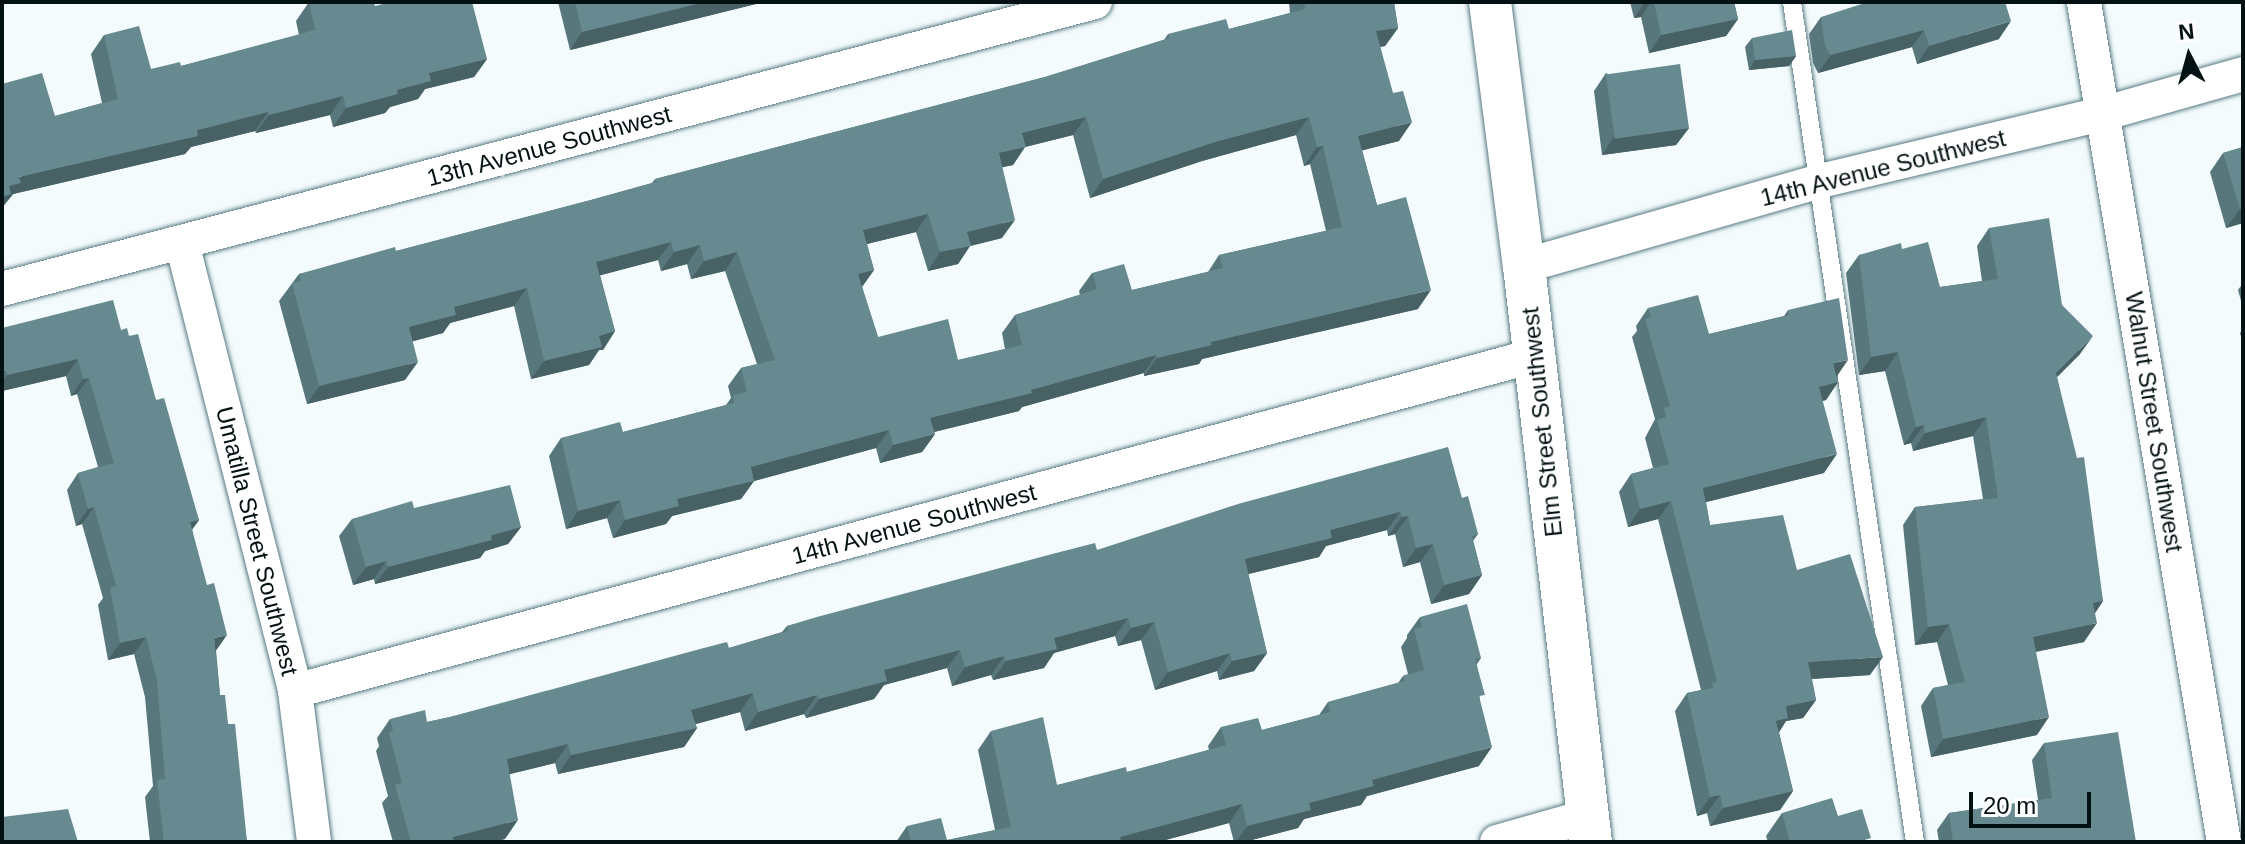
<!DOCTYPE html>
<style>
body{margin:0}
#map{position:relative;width:2245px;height:844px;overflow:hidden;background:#f3fbfc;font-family:Arial,sans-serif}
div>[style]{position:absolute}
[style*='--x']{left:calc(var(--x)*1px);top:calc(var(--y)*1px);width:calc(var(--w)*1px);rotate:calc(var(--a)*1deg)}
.roads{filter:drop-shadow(0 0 2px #587b82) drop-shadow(0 0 2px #587b82)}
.service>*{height:18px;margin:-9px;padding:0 9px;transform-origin:9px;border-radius:9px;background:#fff}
.minor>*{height:34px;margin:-17px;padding:0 17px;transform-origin:17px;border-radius:17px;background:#fff}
.tertiary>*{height:42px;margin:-21px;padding:0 21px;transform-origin:21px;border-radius:21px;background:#fff}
.wall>*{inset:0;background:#58777c}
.shaded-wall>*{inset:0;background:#476165}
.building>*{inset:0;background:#668a90;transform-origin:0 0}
span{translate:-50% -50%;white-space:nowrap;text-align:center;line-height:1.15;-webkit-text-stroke:7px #fff;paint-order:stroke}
.street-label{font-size:24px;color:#041113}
.frame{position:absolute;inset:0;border:4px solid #041113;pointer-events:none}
.north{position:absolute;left:2149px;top:16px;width:80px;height:80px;-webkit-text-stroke:6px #fff;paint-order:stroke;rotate:354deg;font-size:22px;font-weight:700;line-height:32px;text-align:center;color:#041113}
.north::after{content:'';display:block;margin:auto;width:28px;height:36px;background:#041113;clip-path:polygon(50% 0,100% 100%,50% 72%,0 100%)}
.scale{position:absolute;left:1969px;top:792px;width:122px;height:36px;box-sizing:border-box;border:4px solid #041113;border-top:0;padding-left:10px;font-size:24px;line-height:28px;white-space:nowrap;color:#041113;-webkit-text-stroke:6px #fff;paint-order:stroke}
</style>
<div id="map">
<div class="roads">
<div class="service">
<i style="--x:1792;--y:2;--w:849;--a:81.67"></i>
</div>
<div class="minor">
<i style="--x:2084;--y:2;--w:852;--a:80.54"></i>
<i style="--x:182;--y:243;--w:462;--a:75.8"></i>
<i style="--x:295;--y:691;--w:152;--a:82.8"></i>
<i style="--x:1524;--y:266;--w:308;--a:-16"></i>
<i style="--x:1820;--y:181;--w:290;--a:-13.4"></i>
<i style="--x:2102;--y:114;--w:147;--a:-15.8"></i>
<i style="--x:2;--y:289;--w:1130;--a:-14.71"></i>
<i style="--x:295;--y:691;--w:1283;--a:-15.14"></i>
<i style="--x:1497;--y:842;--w:95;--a:-15.9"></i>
</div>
<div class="tertiary">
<i style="--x:1490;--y:2;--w:266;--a:82.7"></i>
<i style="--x:1524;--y:266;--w:580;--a:83.37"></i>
</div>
</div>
<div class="wall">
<i style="clip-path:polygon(309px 2px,375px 6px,487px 59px,474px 77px,425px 89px,418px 99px,390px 107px,385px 113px,333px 127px,330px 115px,256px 133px,255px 131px,191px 147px,185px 154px,13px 194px,8px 202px,55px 116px,102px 103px,91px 54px,104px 35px,151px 69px,181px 66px,299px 35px,296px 21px)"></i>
<i style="clip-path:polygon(558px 2px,764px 2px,570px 50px)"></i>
<i style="clip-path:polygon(evenodd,1289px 2px,1394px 2px,1398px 28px,1385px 46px,1380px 47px,1399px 141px,1362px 150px,1377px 205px,1418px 309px,1202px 359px,1199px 364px,1144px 376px,1144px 373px,1022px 407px,1019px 411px,934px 432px,935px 434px,922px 452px,880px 463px,876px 448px,754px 481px,741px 499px,672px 516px,666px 524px,613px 538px,607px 518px,566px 529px,549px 456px,561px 438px,623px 432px,726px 405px,731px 398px,728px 386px,741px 368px,757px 364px,725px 271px,691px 279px,687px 264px,661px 271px,658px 260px,600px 275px,615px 331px,603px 350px,599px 350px,589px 365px,531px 379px,514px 306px,450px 323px,443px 333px,413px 341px,405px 380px,307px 404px,279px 301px,299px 274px,396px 251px,591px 200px,652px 183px,655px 179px,1045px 77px,1164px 40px,1168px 34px,1229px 29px,1290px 13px,1289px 2px,1073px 135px,1090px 198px,1202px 161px,1296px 135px,1304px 166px,1310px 164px,1326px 231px,1219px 255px,1208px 272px,1132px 290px,1092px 273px,1079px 291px,1080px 295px,1015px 315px,1002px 333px,1005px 349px,958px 360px,878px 337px,862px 287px,874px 270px,867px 244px,916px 232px,928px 271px,958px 264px,970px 246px,1002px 238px,1002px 167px,1013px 165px,1025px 147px,1073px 135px)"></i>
<i style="clip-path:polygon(1630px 2px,1734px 2px,1738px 19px,1726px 36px,1649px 53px,1641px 17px,1634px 18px)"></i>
<i style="clip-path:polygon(1821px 17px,1999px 39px,1917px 64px,1912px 47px,1818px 73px,1813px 63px,1809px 34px)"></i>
<i style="clip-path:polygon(1752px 38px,1796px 56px,1789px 66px,1749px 70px,1745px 47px)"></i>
<i style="clip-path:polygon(1606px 73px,1689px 128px,1676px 145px,1602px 155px,1594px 91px)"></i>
<i style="clip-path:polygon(2243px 147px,2243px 223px,2226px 228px,2210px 172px,2223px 153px)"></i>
<i style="clip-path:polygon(1989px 228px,2062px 305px,2080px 354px,2057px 377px,2103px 601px,2095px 613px,2084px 642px,2036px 651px,2037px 735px,1931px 757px,1921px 706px,1933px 688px,1948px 685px,1937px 642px,1915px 645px,1903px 525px,1915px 507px,1983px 499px,1973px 436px,1913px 451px,1911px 443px,1904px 445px,1885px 371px,1859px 375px,1846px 273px,1859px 255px,1902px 249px,1940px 287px,1982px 281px,1977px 246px)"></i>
<i style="clip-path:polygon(2243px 283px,2243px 308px,2238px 290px)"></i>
<i style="clip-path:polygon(1648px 308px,1709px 334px,1784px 316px,1788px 310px,1837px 376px,1838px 382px,1826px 400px,1822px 401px,1824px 473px,1706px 502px,1710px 525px,1797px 570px,1870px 675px,1812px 679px,1816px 700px,1803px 718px,1786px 721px,1779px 732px,1793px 791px,1780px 810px,1710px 826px,1707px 813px,1697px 816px,1675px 711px,1687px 693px,1701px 690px,1658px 519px,1628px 527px,1619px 492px,1631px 474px,1653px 468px,1645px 438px,1655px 419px,1632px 337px,1637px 331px,1636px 326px)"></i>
<i style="clip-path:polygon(2px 328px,121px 330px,129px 336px,156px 400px,199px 520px,192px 529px,216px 650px,220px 695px,228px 724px,247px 842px,150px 842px,145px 797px,153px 786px,145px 697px,134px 654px,108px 660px,98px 605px,103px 598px,82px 524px,76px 526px,67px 490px,78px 473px,98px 467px,77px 394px,71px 396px,66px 376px,2px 391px)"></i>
<i style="clip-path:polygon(2243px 329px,2243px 344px,2240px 333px)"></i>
<i style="clip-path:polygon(1462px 498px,1478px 534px,1473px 541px,1482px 575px,1469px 594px,1431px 604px,1420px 562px,1403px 567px,1395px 534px,1388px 536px,1387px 530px,1326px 546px,1319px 557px,1248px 574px,1267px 653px,1254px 671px,1219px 680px,1217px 671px,1155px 690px,1141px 640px,1118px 646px,1115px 636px,1054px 653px,1044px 668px,993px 680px,991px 675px,952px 686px,947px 668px,884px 685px,874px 699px,806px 718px,804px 714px,745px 731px,740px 712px,695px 724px,697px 728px,684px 747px,558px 774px,555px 763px,510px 774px,505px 839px,492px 842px,393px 842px,382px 803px,388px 796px,376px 751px,379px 746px,377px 738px,390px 719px,427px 722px,450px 717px,729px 648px,782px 632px,787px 626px,1097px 550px)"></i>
<i style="clip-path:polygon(414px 508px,521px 527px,508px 544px,485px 551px,480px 558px,375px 584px,374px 579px,353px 585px,339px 536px,352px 519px)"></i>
<i style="clip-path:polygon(1420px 617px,1481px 658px,1477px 664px,1480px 702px,1479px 766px,1367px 796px,1361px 805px,1304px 819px,1298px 828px,1244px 842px,1234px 842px,1229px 823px,1158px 842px,896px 842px,907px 826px,947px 840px,995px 830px,978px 750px,991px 731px,1057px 785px,1127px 772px,1209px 750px,1208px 746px,1221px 727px,1262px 730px,1319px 715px,1328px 702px,1398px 683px,1403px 676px,1408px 674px,1401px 647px,1407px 638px,1407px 635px)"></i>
<i style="clip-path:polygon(2044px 743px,2136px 842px,1939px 842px,1937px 830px,1949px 813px,2038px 800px,2032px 760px)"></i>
<i style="clip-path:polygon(1782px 813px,1838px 816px,1868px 842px,1768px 842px,1766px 836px)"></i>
</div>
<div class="shaded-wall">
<i style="clip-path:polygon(705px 2px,764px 2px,570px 50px,582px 32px)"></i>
<i style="clip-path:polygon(1645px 2px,1651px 2px,1641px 17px,1634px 18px)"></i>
<i style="clip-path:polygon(1738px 19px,1726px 36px,1649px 53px,1661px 35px)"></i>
<i style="clip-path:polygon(2011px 21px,1999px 39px,1917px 64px,1929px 46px)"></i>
<i style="clip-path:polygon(1398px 28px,1385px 46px,1363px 49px,1376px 31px)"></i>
<i style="clip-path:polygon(1924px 30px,1912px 47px,1818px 73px,1831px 55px)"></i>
<i style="clip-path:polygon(1796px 56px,1789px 66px,1749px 70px,1755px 60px)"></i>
<i style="clip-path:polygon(487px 59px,474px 77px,425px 89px,418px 99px,390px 107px,385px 113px,333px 127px,346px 108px,397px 90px,429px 73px)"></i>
<i style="clip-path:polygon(343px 96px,330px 115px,256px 133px,269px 115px)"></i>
<i style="clip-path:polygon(268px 112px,255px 131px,191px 147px,185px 154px,13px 194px,2px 208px,2px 197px,9px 186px,19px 177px)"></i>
<i style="clip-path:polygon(1086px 117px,1073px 135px,1025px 147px,1013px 165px,986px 171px,999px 153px,1022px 133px)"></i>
<i style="clip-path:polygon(1309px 117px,1296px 135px,1202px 161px,1090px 198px,1103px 179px,1215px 142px)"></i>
<i style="clip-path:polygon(1412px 122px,1399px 141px,1345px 155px,1358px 136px)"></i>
<i style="clip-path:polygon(1689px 128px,1676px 145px,1602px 155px,1614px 137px)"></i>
<i style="clip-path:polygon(1323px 146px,1310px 164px,1304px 166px,1317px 147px)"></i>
<i style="clip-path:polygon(2243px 208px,2243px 223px,2226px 228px,2240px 209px)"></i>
<i style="clip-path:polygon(928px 214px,916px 232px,850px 248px,863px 230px)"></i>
<i style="clip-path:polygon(1015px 220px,1002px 238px,970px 246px,958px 264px,928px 271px,940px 252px,967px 232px)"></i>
<i style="clip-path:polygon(671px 242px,658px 260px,583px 280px,596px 262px)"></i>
<i style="clip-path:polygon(700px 245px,687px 264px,661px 271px,674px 252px)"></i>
<i style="clip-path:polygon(737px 252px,725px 271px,691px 279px,704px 261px)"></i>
<i style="clip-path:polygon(874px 270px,861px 288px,858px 274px)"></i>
<i style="clip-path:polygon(527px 288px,514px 306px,450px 323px,443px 333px,396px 346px,409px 327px,454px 307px)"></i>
<i style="clip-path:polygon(1431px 290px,1418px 309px,1202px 359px,1199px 364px,1144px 376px,1157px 358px,1211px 342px)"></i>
<i style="clip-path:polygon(615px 331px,603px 350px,599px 350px,589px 365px,531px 379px,544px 361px,599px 336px)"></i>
<i style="clip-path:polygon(2093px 336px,2080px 354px,2043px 391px,2056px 373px)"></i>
<i style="clip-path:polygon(1898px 352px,1885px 371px,1859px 375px,1871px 357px)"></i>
<i style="clip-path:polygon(1156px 355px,1144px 373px,1022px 407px,1019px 411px,918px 436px,930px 418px)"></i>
<i style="clip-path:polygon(78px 359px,66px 376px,2px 391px,2px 383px,7px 375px)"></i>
<i style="clip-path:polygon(1848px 360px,1835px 379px,1833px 363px)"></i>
<i style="clip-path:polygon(418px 362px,405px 380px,307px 404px,319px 386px)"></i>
<i style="clip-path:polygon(89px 378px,77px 394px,71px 396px,83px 379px)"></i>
<i style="clip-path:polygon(1838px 382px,1826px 400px,1806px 405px,1819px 387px)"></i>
<i style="clip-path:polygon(1986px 417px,1973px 436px,1913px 451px,1925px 433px)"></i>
<i style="clip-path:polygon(1924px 425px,1911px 443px,1904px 445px,1916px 427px)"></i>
<i style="clip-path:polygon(889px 430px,876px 448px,754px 481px,741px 499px,672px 516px,666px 524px,613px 538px,625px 520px,751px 467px)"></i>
<i style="clip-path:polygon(935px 434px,922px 452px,880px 463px,893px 445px)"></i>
<i style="clip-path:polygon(1837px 454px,1824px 473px,1690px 506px,1703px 488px)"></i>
<i style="clip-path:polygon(620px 500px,607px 518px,566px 529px,578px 511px)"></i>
<i style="clip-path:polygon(1671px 501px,1658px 519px,1628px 527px,1640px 509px)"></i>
<i style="clip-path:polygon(94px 507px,82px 524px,76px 526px,88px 509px)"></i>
<i style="clip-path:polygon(1400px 512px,1387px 530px,1326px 546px,1319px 557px,1232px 578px,1245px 559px,1330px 530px)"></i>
<i style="clip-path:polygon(1408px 516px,1395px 534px,1388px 536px,1402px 517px)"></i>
<i style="clip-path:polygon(199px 520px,187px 537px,190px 522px)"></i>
<i style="clip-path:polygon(521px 527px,508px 544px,485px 551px,480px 558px,375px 584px,388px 567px)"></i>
<i style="clip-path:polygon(1433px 544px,1420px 562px,1403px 567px,1416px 548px)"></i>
<i style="clip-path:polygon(386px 561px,374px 579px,353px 585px,366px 567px)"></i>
<i style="clip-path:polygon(1482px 575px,1469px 594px,1431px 604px,1444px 585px)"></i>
<i style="clip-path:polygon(2103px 601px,2091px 619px,2093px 603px)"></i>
<i style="clip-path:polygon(1128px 618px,1115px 636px,1054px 653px,1044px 668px,993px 680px,1006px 661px,1054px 638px)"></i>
<i style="clip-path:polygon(1154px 622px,1141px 640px,1118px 646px,1131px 628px)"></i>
<i style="clip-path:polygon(2097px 623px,2084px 642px,2021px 655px,2033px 637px)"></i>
<i style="clip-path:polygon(1949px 624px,1937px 642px,1915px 645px,1928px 627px)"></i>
<i style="clip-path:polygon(227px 635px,215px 652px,214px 638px)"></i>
<i style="clip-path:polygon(146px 637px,134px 654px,108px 660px,120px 643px)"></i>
<i style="clip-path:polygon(960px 650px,947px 668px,884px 685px,874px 699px,806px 718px,819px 699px,884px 670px)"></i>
<i style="clip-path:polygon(1230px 653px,1217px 671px,1155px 690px,1168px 672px)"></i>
<i style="clip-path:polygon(1267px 653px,1254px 671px,1219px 680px,1232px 661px)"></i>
<i style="clip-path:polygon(1004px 656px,991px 675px,952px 686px,965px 667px)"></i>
<i style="clip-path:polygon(1883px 657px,1870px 675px,1796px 680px,1808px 662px)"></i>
<i style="clip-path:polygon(753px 693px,740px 712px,678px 729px,691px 710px)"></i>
<i style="clip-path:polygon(817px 695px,804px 714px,745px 731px,758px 712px)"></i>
<i style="clip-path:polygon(1816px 700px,1803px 718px,1786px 721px,1776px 737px,1763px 739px,1786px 706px)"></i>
<i style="clip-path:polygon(2049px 717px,2037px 735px,1931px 757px,1943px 739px)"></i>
<i style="clip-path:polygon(697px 728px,684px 747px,558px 774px,571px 755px)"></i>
<i style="clip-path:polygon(568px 744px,555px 763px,494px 778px,507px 759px)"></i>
<i style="clip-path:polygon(1492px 747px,1479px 766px,1367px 796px,1361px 805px,1304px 819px,1298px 828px,1244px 842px,1236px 842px,1247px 826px,1309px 803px,1372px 780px)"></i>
<i style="clip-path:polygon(1793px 791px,1780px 810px,1710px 826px,1723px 808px)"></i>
<i style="clip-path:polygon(1720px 795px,1707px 813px,1697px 816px,1710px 797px)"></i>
<i style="clip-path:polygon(1242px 804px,1229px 823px,1158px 842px,1117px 842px,1120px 837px)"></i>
<i style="clip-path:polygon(518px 820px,505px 839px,492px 842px,449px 842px,453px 837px)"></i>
</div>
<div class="building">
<i style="clip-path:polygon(309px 2px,374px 2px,375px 6px,391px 2px,472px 2px,487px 59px,429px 73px,431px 81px,397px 90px,398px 94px,346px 108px,343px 96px,269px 115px,268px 112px,197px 130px,198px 136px,19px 177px,21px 183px,9px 186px,11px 194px,2px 197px,2px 84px,42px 73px,55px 116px,118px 99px,104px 35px,139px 26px,151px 69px,180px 62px,181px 66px,315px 30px)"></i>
<i style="clip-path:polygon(575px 2px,705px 2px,582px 32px)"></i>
<i style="clip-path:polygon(evenodd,1304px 2px,1394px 2px,1398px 28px,1376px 31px,1393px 93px,1403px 91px,1412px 122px,1358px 136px,1377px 205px,1406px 197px,1431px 290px,1211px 342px,1212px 345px,1157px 358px,1156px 355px,1031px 390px,1032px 393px,930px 418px,935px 434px,893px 445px,889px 430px,751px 467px,754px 481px,677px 499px,679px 506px,625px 520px,620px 500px,578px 511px,561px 438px,620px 422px,623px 432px,734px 403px,733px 395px,747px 392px,741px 368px,775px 360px,737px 252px,704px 261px,700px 245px,674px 252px,671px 242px,596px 262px,615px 331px,599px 336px,602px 347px,544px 361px,527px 288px,454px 307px,456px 315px,409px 327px,418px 362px,319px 386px,292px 283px,301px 281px,299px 274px,395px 247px,396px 251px,591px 200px,656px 182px,655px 179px,1045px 77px,1169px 38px,1168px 34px,1226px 19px,1229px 29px,1305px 9px,1304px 2px,1086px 117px,1103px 179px,1215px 142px,1309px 117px,1317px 147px,1323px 146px,1342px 227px,1219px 255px,1223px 268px,1132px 290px,1124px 264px,1092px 273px,1097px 289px,1015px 315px,1022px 345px,958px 360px,948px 319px,878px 337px,858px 274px,874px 270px,863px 230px,928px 214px,940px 252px,971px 246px,967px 232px,1015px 220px,999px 153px,1026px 147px,1022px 133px,1086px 117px)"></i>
<i style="clip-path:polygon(1654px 2px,1734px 2px,1738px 19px,1661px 35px)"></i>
<i style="clip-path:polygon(1868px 2px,2005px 2px,2011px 21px,1929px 46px,1924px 30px,1831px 55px,1825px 46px,1821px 17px)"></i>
<i style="clip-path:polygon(1792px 30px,1796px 56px,1755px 60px,1752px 38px)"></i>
<i style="left:1680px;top:64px;width:65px;height:75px;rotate:82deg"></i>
<i style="clip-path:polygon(2243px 147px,2243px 208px,2240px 209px,2223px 153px)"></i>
<i style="clip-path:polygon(2049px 218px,2062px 305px,2093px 336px,2056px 373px,2077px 458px,2084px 457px,2103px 601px,2093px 603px,2097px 623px,2033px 637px,2049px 717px,1943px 739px,1933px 688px,1965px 682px,1949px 624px,1928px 627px,1915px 507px,1998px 498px,1986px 417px,1925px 433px,1924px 425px,1916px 427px,1898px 352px,1871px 357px,1859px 255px,1901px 243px,1902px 249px,1928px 242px,1940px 287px,1998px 279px,1989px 228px)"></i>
<i style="clip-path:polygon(1698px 295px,1709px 334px,1789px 315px,1788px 310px,1839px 298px,1848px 360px,1833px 363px,1838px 382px,1819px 387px,1837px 454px,1703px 488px,1710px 525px,1783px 515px,1797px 570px,1850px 554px,1883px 657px,1808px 662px,1816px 700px,1786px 706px,1788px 718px,1776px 721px,1793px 791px,1723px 808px,1720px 795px,1710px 797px,1687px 693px,1713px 688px,1712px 683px,1717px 682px,1671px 501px,1640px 509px,1631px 474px,1669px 464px,1657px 420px,1666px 417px,1664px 408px,1670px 406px,1645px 319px,1651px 317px,1648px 308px)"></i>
<i style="clip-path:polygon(113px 300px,121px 330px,127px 328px,129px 336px,138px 334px,156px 400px,164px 398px,199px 520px,190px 522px,207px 585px,214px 583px,227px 635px,214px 638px,220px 695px,225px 695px,228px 724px,235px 724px,247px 842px,164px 842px,157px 780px,165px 779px,157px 680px,146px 637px,120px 643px,110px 588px,116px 586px,94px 507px,88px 509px,78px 473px,114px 463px,89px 378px,83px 379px,78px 359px,7px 375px,6px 371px,2px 372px,2px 328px)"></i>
<i style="clip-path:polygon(1448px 447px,1462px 498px,1468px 496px,1478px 534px,1472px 536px,1482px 575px,1444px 585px,1433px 544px,1416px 548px,1408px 516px,1402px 517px,1400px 512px,1330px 530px,1332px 538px,1245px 559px,1267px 653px,1232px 661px,1230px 653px,1168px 672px,1154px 622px,1131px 628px,1128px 618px,1054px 638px,1057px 649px,1006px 661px,1004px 656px,965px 667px,960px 650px,884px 670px,887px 681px,819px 699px,817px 695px,758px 712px,753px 693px,691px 710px,697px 728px,571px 755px,568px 744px,507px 759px,518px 820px,453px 837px,454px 842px,411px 842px,395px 785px,402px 783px,389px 732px,393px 731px,390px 719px,425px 710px,427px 722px,450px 717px,700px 649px,727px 642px,729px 648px,788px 631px,787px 626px,817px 617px,1060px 552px,1095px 543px,1097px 550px,1238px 504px)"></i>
<i style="clip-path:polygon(510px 485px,521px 527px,491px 535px,492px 540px,388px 567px,386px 561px,366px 567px,352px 519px,412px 501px,414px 508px)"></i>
<i style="clip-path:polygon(1467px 604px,1481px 658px,1475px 659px,1485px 695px,1479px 696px,1492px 747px,1372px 780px,1374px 786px,1309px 803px,1311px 810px,1247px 826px,1242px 804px,1120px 837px,1121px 841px,1118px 842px,911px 842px,907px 826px,941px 818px,947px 840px,1011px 827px,991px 731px,1043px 717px,1057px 785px,1126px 767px,1127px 772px,1226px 745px,1221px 727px,1258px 718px,1262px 730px,1330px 712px,1328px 702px,1404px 681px,1403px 676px,1424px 670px,1414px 629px,1422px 627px,1420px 617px)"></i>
<i style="clip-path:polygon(2118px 732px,2136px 842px,1953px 842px,1949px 813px,2052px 798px,2044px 743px)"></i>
<i style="clip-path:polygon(1832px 798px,1838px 816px,1862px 809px,1871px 838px,1857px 842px,1790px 842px,1782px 813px)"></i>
<i style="clip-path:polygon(68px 809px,78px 842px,2px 842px,2px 817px)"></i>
</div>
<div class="street-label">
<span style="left:549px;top:146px;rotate:-15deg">13th Avenue Southwest</span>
<span style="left:1883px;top:168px;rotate:-14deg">14th Avenue Southwest</span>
<span style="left:1542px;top:422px;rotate:-96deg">Elm Street Southwest</span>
<span style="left:2154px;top:422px;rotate:81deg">Walnut Street Southwest</span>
<span style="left:914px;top:524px;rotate:-15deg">14th Avenue Southwest</span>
<span style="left:257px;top:541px;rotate:76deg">Umatilla Street Southwest</span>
</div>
<div class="frame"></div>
<div class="north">N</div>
<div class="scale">20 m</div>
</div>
